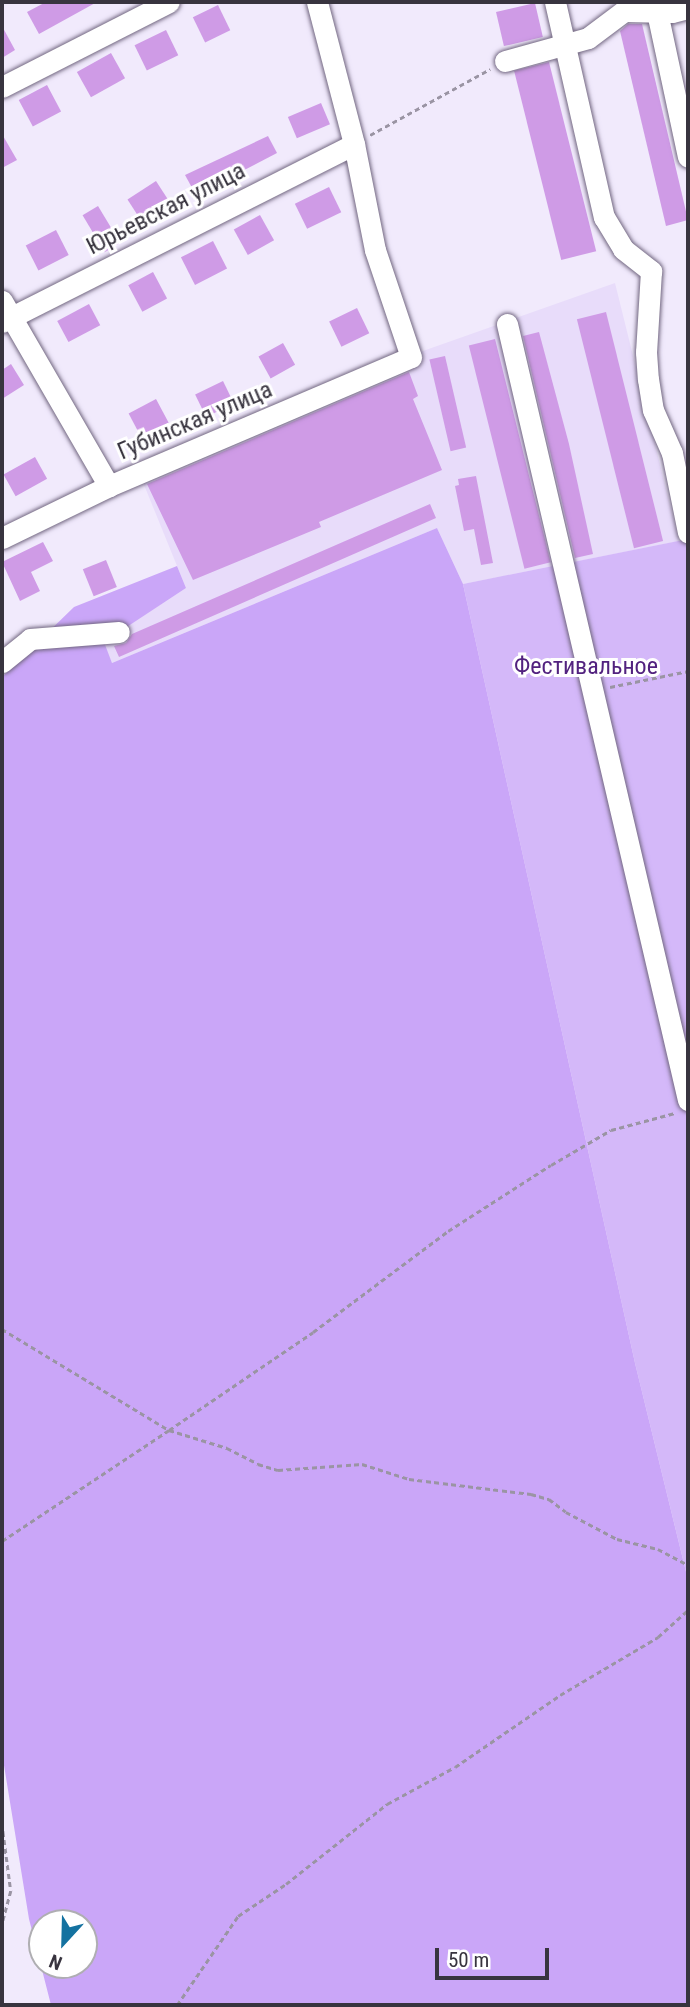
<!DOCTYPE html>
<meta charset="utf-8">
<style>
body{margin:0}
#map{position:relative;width:690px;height:2007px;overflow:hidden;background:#f1eafc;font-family:"Roboto Condensed",sans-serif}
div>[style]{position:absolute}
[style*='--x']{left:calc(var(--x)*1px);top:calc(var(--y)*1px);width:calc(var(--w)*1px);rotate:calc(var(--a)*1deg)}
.built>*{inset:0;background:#e8dcfa}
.green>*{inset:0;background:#d4b8f9}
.forest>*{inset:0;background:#caa6f8}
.building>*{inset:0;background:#cf9be6;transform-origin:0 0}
.path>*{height:2.5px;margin-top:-1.25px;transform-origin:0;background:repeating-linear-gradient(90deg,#9a94a3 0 5px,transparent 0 8.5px)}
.roads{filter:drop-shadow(0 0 2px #726781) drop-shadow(0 0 2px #726781)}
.minor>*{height:21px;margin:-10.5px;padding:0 10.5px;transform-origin:10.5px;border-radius:10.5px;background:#fff}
span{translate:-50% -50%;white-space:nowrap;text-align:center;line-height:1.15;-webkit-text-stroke:6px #fff;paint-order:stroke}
.street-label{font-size:24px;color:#38343f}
.park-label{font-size:24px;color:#52227f}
.frame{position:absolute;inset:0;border:4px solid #38343f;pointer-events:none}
.north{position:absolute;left:28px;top:1909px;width:70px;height:70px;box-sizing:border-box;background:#fff;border:2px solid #afaeb2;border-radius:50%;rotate:202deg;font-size:19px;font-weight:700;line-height:28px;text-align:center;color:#38343f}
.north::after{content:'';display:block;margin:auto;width:24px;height:32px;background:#1472a0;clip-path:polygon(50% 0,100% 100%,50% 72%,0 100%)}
.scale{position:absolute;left:435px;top:1948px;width:114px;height:32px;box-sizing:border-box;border:4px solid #38343f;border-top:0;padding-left:9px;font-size:21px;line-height:24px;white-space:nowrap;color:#38343f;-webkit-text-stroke:5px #fff;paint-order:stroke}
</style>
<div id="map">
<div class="built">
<i style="clip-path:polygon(615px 283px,679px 541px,463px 584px,437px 528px,112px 663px,103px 642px,186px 588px,140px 475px,338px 381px)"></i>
</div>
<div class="green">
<i style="clip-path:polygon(688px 539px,688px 1580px,635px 1363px,463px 584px)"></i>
</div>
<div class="forest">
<i style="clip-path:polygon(evenodd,437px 528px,463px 584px,635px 1363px,688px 1580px,688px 2005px,51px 2005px,29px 1919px,2px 1753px,2px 677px,74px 607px,177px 566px,186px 588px,104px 642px,112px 663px,437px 528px,42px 1923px,84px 1923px,84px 1965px,42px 1965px,42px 1923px)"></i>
</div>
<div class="building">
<i style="clip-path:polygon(46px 2px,97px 2px,39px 34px,27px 12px)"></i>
<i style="left:535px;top:3px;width:35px;height:40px;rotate:77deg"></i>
<i style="left:218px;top:5px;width:28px;height:28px;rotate:64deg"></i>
<i style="clip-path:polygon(628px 24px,642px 24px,688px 220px,666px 226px,620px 31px)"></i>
<i style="clip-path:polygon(2px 26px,15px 50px,2px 58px)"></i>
<i style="left:166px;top:30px;width:28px;height:35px;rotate:64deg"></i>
<i style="left:111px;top:53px;width:29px;height:39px;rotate:61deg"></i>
<i style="left:549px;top:62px;width:195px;height:36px;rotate:76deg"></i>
<i style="left:47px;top:85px;width:30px;height:32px;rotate:62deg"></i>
<i style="left:321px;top:103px;width:23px;height:36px;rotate:67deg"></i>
<i style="clip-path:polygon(2px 134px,17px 160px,2px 168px)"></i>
<i style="clip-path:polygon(268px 136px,277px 153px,196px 195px,185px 175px)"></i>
<i style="left:156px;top:181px;width:30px;height:34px;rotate:57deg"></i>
<i style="left:329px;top:187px;width:28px;height:38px;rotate:64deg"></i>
<i style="left:98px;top:206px;width:43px;height:18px;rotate:59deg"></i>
<i style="left:260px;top:215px;width:29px;height:30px;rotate:61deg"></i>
<i style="left:56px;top:230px;width:28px;height:34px;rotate:63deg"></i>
<i style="left:213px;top:241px;width:31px;height:36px;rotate:63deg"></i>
<i style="left:153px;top:272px;width:30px;height:28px;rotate:62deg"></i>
<i style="left:89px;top:304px;width:24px;height:36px;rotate:62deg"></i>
<i style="left:357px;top:308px;width:28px;height:31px;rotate:64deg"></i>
<i style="left:606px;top:312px;width:236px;height:30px;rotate:76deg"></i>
<i style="clip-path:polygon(539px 332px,569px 444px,593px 554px,575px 558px,523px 336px)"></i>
<i style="left:495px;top:339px;width:230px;height:27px;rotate:76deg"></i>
<i style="left:283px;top:343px;width:25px;height:28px;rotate:61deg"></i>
<i style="left:445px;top:356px;width:94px;height:16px;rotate:77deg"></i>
<i style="clip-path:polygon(11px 364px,24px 385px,2px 399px,2px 370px)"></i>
<i style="clip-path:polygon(409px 372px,418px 396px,413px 399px,442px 470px,319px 522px,321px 527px,193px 580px,147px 484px)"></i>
<i style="left:223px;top:381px;width:25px;height:31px;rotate:64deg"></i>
<i style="left:156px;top:399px;width:27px;height:31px;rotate:62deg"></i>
<i style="left:35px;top:457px;width:25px;height:36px;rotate:61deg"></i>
<i style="clip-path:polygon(476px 476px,493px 563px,481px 565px,474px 529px,464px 531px,455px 486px,459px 485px,458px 479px)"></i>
<i style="clip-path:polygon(430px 504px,436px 518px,119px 657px,114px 646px,126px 643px,132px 634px)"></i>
<i style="clip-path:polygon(43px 542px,53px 561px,31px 572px,40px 591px,20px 601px,2px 562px)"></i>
<i style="left:106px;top:560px;width:29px;height:25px;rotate:68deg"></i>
</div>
<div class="path">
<i style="--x:370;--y:135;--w:137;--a:-28.8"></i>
<i style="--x:610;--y:687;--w:80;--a:-11.6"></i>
<i style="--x:2;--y:1329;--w:195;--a:31.2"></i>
<i style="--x:169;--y:1430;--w:174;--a:-34.2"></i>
<i style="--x:313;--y:1332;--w:169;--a:-36.8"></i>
<i style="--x:448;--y:1231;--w:122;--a:-32.7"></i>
<i style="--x:551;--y:1165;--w:69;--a:-30.3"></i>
<i style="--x:611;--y:1130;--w:66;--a:-14.9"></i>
<i style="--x:2;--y:1541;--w:201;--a:-33.6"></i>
<i style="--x:169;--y:1430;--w:61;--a:17.2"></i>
<i style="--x:227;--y:1448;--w:35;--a:27"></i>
<i style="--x:258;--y:1464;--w:21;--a:17"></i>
<i style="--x:278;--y:1470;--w:84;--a:-4.1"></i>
<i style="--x:362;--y:1464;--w:49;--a:17.7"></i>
<i style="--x:409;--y:1479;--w:123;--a:7"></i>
<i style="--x:531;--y:1494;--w:19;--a:16"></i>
<i style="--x:549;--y:1499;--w:21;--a:37"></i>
<i style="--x:566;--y:1512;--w:58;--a:27.9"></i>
<i style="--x:617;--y:1539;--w:42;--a:13.7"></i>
<i style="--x:658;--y:1549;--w:34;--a:28"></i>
<i style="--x:2;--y:1823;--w:69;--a:82.5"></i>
<i style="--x:11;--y:1891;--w:35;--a:105"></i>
<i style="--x:177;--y:2005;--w:108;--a:-55.6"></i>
<i style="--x:238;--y:1916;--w:58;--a:-33.7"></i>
<i style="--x:286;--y:1884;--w:129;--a:-38.4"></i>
<i style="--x:387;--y:1804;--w:77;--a:-28.6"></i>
<i style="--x:455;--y:1767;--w:127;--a:-34.4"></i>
<i style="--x:560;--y:1695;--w:114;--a:-30.6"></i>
<i style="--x:658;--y:1637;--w:40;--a:-42"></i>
</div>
<div class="roads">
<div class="minor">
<i style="--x:555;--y:2;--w:221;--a:77.2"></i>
<i style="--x:604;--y:217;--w:37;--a:59"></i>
<i style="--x:623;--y:249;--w:36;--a:38"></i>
<i style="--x:651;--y:271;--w:81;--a:93.5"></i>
<i style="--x:646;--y:352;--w:27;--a:86"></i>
<i style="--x:648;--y:379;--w:31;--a:81"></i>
<i style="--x:653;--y:410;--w:47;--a:66.2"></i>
<i style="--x:672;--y:453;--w:81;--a:78.6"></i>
<i style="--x:652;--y:2;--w:11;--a:63"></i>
<i style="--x:657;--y:12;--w:148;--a:77.9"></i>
<i style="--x:505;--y:61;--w:86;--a:-15.5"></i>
<i style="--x:588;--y:38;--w:45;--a:-36.9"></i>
<i style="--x:624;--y:11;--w:48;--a:1.2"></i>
<i style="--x:672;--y:12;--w:16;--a:-14"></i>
<i style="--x:2;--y:87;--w:187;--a:-27"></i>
<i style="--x:2;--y:301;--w:214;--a:60"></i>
<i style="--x:2;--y:322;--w:394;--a:-26.8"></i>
<i style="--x:507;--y:324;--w:797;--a:76.87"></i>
<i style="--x:2;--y:538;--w:119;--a:-25.9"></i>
<i style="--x:109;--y:486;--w:328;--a:-23.1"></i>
<i style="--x:411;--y:357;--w:113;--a:-108.6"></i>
<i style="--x:375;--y:250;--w:108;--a:-101.2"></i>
<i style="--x:354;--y:144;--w:147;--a:-104.6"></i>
<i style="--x:2;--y:662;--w:36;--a:-39"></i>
<i style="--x:30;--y:639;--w:89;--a:-4.5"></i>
</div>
</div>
<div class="street-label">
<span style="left:166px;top:209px;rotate:-27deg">Юрьевская улица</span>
<span style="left:195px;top:421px;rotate:-23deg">Губинская улица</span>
</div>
<div class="park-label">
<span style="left:586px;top:667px">Фестивальное</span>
</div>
<div class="frame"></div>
<div class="north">N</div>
<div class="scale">50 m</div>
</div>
